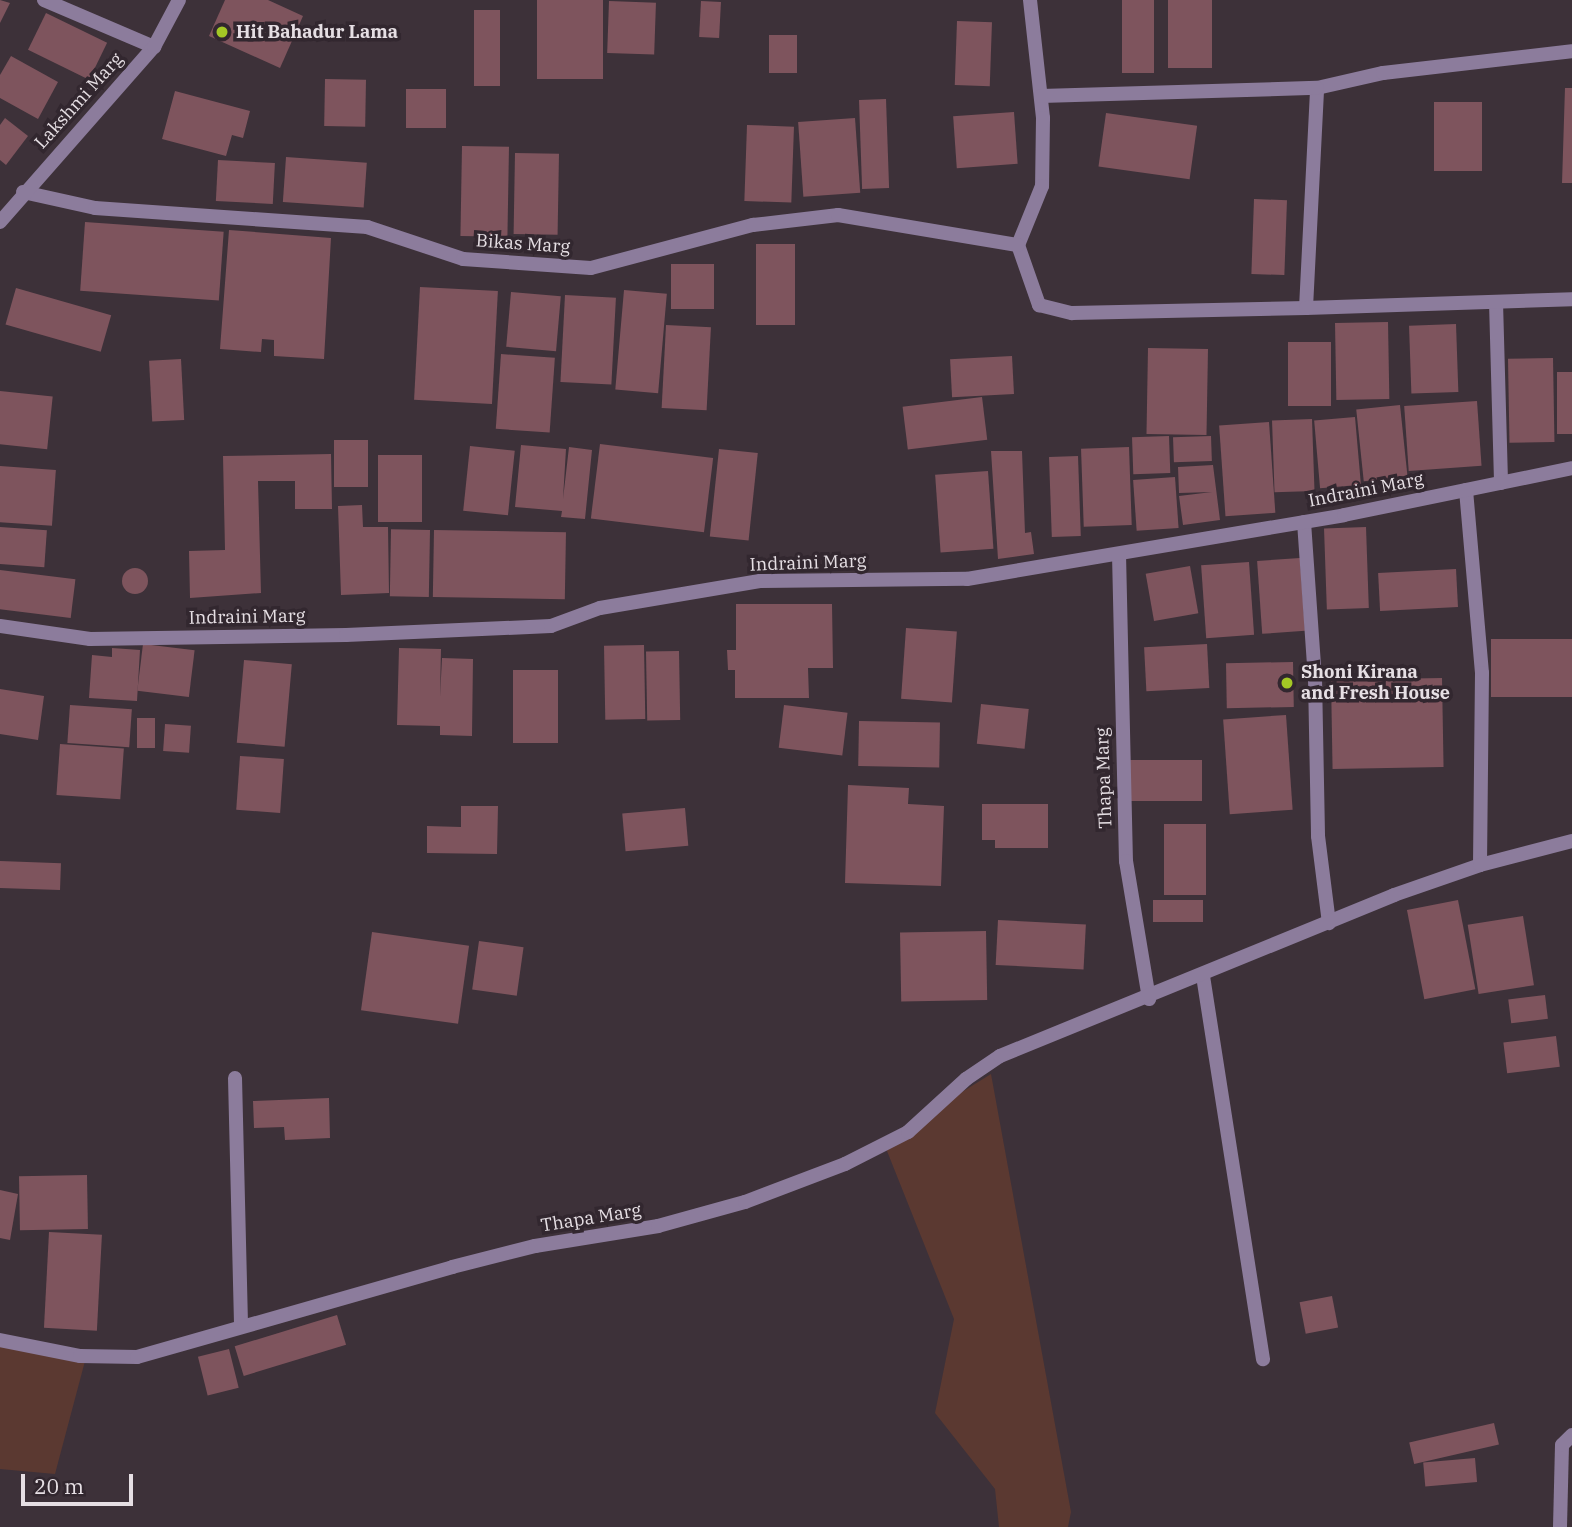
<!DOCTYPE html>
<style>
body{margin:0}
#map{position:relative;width:1572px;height:1527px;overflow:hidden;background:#3d3139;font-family:"IBM Plex Serif",serif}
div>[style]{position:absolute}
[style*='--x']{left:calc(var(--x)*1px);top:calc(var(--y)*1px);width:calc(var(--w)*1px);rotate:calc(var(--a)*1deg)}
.green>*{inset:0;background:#5b3931}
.building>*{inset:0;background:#7e545d;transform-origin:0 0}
.round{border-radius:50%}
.lane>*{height:14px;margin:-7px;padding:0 7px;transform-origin:7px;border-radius:7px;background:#8c7c9c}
.street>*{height:14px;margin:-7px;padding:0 7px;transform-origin:7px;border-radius:7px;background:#8c7c9c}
.dots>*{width:19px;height:19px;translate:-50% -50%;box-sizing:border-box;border:4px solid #32272f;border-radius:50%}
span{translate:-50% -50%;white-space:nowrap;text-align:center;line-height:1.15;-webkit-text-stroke:7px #32272f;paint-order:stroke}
.poi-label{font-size:18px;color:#e6dfe4;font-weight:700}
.left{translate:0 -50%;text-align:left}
.street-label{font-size:18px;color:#e6dfe4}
.scale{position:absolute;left:21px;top:1474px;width:112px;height:32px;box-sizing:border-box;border:4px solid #e6dfe4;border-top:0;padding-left:9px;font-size:21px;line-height:24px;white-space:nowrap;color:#e6dfe4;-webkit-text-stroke:5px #32272f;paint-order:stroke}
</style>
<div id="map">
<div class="green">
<i style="clip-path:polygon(991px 1074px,1071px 1512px,1068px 1527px,999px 1527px,995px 1489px,935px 1413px,954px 1319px,883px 1141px)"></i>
<i style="clip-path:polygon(0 1342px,85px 1361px,55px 1474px,0 1469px)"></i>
</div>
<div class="building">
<i style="clip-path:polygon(0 0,10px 3px,0 23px)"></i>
<i style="clip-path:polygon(225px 0,268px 0,303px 16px,280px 68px,209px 36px)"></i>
<i style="left:537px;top:0;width:66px;height:79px"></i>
<i style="left:1122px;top:0;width:32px;height:73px"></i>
<i style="left:1168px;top:0;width:44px;height:68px"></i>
<i style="left:609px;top:1px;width:47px;height:52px;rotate:2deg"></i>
<i style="left:701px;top:1px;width:20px;height:36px;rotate:3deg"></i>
<i style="left:474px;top:10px;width:26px;height:76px"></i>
<i style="left:46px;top:13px;width:68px;height:41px;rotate:26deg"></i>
<i style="left:957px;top:21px;width:35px;height:64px;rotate:2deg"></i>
<i style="left:769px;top:35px;width:28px;height:38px"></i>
<i style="clip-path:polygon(11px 56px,58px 82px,38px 119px,0 98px,0 75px)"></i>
<i style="left:325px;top:79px;width:41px;height:47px;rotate:1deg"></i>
<i style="clip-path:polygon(1565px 88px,1572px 88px,1572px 183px,1562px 183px)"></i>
<i style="left:406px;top:89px;width:40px;height:39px"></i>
<i style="clip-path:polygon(175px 91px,250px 111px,243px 138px,232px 135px,226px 156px,162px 139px)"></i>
<i style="left:886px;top:99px;width:89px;height:27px;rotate:88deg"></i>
<i style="left:1482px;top:102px;width:69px;height:48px;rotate:90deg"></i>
<i style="left:1014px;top:112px;width:52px;height:61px;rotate:86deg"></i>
<i style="left:1106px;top:113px;width:92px;height:54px;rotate:8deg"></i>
<i style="clip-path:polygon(5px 118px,28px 136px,6px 165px,0 160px,0 125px)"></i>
<i style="left:855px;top:118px;width:75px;height:57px;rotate:86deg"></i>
<i style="left:747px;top:125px;width:47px;height:76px;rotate:2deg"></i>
<i style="left:462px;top:146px;width:47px;height:90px;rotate:1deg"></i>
<i style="left:515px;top:153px;width:44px;height:81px;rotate:1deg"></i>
<i style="left:286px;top:157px;width:81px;height:45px;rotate:4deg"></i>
<i style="left:218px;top:160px;width:57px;height:41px;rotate:3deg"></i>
<i style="left:1254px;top:199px;width:33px;height:75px;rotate:2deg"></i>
<i style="left:85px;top:222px;width:139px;height:69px;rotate:4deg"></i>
<i style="clip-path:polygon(229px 230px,331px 238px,324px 359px,274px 356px,274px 340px,262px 339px,261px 352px,220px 349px)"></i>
<i style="left:756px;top:244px;width:39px;height:81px"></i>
<i style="left:671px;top:264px;width:43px;height:45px"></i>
<i style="left:420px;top:287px;width:78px;height:113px;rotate:3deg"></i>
<i style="left:16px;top:288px;width:99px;height:38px;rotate:16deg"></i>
<i style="left:624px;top:290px;width:43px;height:100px;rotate:5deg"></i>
<i style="left:511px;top:292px;width:50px;height:55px;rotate:5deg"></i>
<i style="left:565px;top:295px;width:51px;height:87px;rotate:3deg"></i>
<i style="left:1388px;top:322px;width:77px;height:53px;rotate:89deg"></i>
<i style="left:1456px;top:324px;width:68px;height:47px;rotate:88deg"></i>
<i style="left:666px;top:325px;width:45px;height:83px;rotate:3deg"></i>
<i style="left:1288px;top:342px;width:43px;height:64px"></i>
<i style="left:1148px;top:348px;width:60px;height:86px;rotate:1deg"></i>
<i style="left:501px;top:354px;width:54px;height:75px;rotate:4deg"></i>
<i style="left:1012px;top:356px;width:38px;height:62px;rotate:87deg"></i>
<i style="left:1553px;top:358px;width:84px;height:45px;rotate:89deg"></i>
<i style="left:181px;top:359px;width:61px;height:32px;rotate:87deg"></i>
<i style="left:1557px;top:372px;width:15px;height:62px"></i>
<i style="left:0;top:391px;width:53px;height:53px;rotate:6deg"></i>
<i style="left:982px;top:397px;width:43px;height:80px;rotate:83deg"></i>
<i style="left:1477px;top:401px;width:65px;height:73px;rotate:86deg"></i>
<i style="left:1400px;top:405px;width:72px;height:44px;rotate:84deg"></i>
<i style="left:1355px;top:417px;width:68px;height:41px;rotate:85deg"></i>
<i style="left:1312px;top:419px;width:72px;height:40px;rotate:88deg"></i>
<i style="left:1269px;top:422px;width:91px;height:50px;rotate:86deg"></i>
<i style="left:1169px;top:436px;width:37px;height:37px;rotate:88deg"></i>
<i style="left:1211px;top:436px;width:25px;height:38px;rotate:88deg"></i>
<i style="left:368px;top:440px;width:47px;height:34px;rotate:90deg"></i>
<i style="left:600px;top:444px;width:114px;height:75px;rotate:7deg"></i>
<i style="clip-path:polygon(521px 445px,566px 449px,563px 499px,569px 447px,592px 450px,585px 519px,561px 517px,562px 511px,515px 507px)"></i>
<i style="left:470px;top:446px;width:45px;height:65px;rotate:6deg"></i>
<i style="left:1129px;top:447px;width:78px;height:48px;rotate:88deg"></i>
<i style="left:719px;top:449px;width:39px;height:88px;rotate:6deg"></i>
<i style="clip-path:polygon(991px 451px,1022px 451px,1025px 533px,1031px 532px,1034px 554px,998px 559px)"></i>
<i style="clip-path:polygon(331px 454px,332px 509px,295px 509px,295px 481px,258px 481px,261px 593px,190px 598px,189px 551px,225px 550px,223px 456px)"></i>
<i style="left:378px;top:455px;width:44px;height:67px"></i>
<i style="left:1078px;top:456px;width:80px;height:29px;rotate:88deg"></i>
<i style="clip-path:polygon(1213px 465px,1220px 520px,1183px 525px,1179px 496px,1212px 492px,1179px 493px,1178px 467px)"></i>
<i style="left:0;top:466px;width:56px;height:56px;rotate:4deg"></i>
<i style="left:988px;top:471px;width:78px;height:53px;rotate:86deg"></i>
<i style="left:1175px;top:477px;width:51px;height:42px;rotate:86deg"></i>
<i style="clip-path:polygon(362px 505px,363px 527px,388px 527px,389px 593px,341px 595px,338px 506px)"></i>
<i style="left:0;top:527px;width:47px;height:37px;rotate:4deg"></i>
<i style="left:1366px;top:527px;width:81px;height:42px;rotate:88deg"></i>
<i style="left:430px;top:530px;width:67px;height:39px;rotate:91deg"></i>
<i style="left:434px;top:530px;width:132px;height:67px;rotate:1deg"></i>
<i style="left:1300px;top:558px;width:73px;height:43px;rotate:86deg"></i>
<i style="left:1249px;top:562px;width:73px;height:48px;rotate:86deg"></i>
<i style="left:1190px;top:566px;width:48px;height:45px;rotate:80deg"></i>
<i class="round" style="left:122px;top:568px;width:26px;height:26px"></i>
<i style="left:1456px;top:569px;width:38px;height:78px;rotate:87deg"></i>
<i style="left:0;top:570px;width:76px;height:39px;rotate:7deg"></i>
<i style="clip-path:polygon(736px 604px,832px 604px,833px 668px,808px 668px,809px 698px,735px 698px,735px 670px,728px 670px,727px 650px,736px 650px)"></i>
<i style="left:906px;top:628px;width:51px;height:71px;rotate:4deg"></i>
<i style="left:1572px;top:639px;width:58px;height:81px;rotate:90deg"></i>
<i style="left:143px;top:644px;width:52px;height:47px;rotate:7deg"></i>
<i style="left:1207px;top:644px;width:44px;height:63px;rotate:87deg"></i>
<i style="left:644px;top:645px;width:74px;height:40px;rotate:89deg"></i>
<i style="clip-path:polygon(112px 648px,140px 650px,137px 701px,89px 698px,92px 655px,112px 657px)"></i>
<i style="clip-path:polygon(399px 648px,441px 649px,440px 697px,442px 658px,473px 659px,472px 736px,440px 735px,440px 726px,397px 725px)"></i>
<i style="left:679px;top:651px;width:69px;height:33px;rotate:89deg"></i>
<i style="left:244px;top:660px;width:48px;height:83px;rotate:5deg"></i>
<i style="left:1293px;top:662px;width:45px;height:67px;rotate:89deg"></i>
<i style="left:513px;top:670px;width:45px;height:73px"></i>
<i style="left:1442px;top:678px;width:89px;height:111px;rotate:89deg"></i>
<i style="clip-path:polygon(0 689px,44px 696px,38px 740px,0 734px)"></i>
<i style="left:981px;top:704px;width:48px;height:40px;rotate:6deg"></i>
<i style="left:70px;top:705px;width:62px;height:38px;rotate:4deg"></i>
<i style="left:784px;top:705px;width:64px;height:43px;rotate:7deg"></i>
<i style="left:1286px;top:715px;width:95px;height:63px;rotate:86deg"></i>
<i style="left:137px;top:718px;width:18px;height:30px"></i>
<i style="left:859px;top:721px;width:81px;height:45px;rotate:1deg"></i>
<i style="left:165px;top:724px;width:26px;height:27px;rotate:4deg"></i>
<i style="left:60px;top:744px;width:64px;height:51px;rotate:4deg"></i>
<i style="left:240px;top:756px;width:44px;height:54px;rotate:4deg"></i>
<i style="left:1128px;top:760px;width:74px;height:41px"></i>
<i style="clip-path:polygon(848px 785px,909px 788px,908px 804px,944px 806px,941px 886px,845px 883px)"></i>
<i style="clip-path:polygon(982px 804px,1048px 804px,1048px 848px,995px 848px,995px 840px,982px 840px)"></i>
<i style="clip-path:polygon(461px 806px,498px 806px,497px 854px,427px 853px,427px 826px,461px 827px)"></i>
<i style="left:685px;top:808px;width:38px;height:63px;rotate:85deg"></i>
<i style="left:1164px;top:824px;width:42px;height:71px"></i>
<i style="left:0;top:861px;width:61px;height:27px;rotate:2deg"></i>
<i style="left:1153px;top:900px;width:50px;height:22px"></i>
<i style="left:1458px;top:900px;width:91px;height:52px;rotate:79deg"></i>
<i style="left:1523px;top:916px;width:70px;height:56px;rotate:81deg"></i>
<i style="left:998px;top:920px;width:88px;height:45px;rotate:3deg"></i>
<i style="left:986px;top:931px;width:69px;height:86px;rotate:89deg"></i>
<i style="left:372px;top:932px;width:98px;height:79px;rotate:8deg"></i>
<i style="left:479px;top:941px;width:45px;height:49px;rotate:8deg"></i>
<i style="left:1545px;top:995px;width:24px;height:37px;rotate:83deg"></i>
<i style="left:1556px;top:1036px;width:31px;height:53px;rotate:83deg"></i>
<i style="clip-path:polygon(329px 1098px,330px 1138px,285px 1140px,284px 1127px,254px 1128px,253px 1101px)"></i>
<i style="left:87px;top:1175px;width:54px;height:68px;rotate:89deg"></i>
<i style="clip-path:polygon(0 1190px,18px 1194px,10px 1240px,0 1238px)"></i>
<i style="left:49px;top:1232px;width:53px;height:96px;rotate:3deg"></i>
<i style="left:1332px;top:1296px;width:32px;height:33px;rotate:79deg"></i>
<i style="left:337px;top:1315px;width:31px;height:107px;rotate:73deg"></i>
<i style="left:229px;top:1349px;width:40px;height:32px;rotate:76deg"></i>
<i style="left:1494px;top:1423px;width:22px;height:87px;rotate:77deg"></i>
<i style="left:1475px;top:1458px;width:24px;height:52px;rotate:85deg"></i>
</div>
<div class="lane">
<i style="--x:1203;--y:976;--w:388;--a:81.1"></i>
</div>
<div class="street">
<i style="--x:44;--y:0;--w:120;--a:23.1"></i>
<i style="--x:1030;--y:0;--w:119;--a:83.7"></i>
<i style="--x:1043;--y:118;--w:68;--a:90.8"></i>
<i style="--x:1042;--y:186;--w:64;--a:112.1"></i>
<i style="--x:1018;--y:245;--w:64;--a:70.7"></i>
<i style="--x:1039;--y:305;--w:34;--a:14"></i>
<i style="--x:1072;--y:313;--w:234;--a:-1.2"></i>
<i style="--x:1306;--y:308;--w:220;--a:-87.1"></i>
<i style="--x:1317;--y:88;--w:68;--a:-12.8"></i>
<i style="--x:1383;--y:73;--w:190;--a:-6.6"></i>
<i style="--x:1041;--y:96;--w:276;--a:-1.7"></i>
<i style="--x:23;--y:192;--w:74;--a:12.5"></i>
<i style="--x:95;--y:208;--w:273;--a:4"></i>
<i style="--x:367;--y:227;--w:101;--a:18.4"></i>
<i style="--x:463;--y:259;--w:128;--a:4"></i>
<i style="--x:591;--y:268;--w:168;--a:-14.9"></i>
<i style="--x:753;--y:225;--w:86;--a:-6.7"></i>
<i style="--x:838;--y:215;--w:182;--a:9.5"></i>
<i style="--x:0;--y:222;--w:233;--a:-48.7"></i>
<i style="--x:154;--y:47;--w:53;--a:-62"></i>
<i style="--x:1496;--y:302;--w:181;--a:88.4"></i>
<i style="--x:1306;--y:308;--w:266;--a:-1.9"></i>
<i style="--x:1466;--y:490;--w:184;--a:85"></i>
<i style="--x:1482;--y:673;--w:192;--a:90.6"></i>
<i style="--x:1304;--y:522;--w:156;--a:86"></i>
<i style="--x:1315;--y:678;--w:158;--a:88.9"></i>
<i style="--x:1318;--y:836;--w:88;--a:82.8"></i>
<i style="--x:1119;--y:554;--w:307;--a:88.7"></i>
<i style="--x:1126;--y:861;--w:140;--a:80.5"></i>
<i style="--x:0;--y:626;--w:91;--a:8.2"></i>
<i style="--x:90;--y:639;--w:256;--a:-0.9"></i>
<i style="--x:346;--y:635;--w:205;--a:-2.5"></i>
<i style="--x:551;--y:626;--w:52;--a:-20.2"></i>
<i style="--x:600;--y:608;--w:162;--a:-9.6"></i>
<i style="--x:760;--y:581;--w:207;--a:-0.6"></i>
<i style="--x:967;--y:579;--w:382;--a:-9.6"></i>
<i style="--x:1344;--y:515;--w:233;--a:-11.6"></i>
<i style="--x:235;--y:1078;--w:249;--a:88.6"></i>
<i style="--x:0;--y:1340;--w:82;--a:11.3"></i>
<i style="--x:80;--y:1356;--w:57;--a:1"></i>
<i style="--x:137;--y:1357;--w:328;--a:-15.9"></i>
<i style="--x:452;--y:1267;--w:86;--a:-14.2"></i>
<i style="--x:535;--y:1246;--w:125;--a:-9.2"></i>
<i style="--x:658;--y:1226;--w:90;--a:-15.4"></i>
<i style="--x:745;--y:1202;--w:107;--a:-20.8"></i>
<i style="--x:845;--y:1164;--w:71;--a:-26.9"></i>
<i style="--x:908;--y:1132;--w:79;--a:-42.4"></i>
<i style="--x:966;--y:1079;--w:41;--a:-34.1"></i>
<i style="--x:1000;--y:1056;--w:426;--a:-22.2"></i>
<i style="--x:1394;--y:895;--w:91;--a:-19.2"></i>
<i style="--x:1480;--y:865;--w:95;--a:-14.6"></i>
<i style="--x:1560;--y:1527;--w:82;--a:-88.6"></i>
<i style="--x:1562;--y:1445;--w:14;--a:-45"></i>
</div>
<div class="dots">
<i style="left:222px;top:32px;background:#a4c825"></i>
<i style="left:1287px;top:683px;background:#a4c825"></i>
</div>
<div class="poi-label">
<span class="left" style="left:236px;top:32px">Hit Bahadur Lama</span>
<span class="left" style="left:1301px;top:683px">Shoni Kirana<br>and Fresh House</span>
</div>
<div class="street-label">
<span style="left:79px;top:101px;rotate:-48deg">Lakshmi Marg</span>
<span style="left:523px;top:244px;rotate:4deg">Bikas Marg</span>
<span style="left:1366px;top:490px;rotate:-11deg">Indraini Marg</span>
<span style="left:808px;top:563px;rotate:-2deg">Indraini Marg</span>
<span style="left:247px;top:617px;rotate:-1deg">Indraini Marg</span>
<span style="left:1104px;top:778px;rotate:-92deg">Thapa Marg</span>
<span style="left:591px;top:1218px;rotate:-9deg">Thapa Marg</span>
</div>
<div class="scale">20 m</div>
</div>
